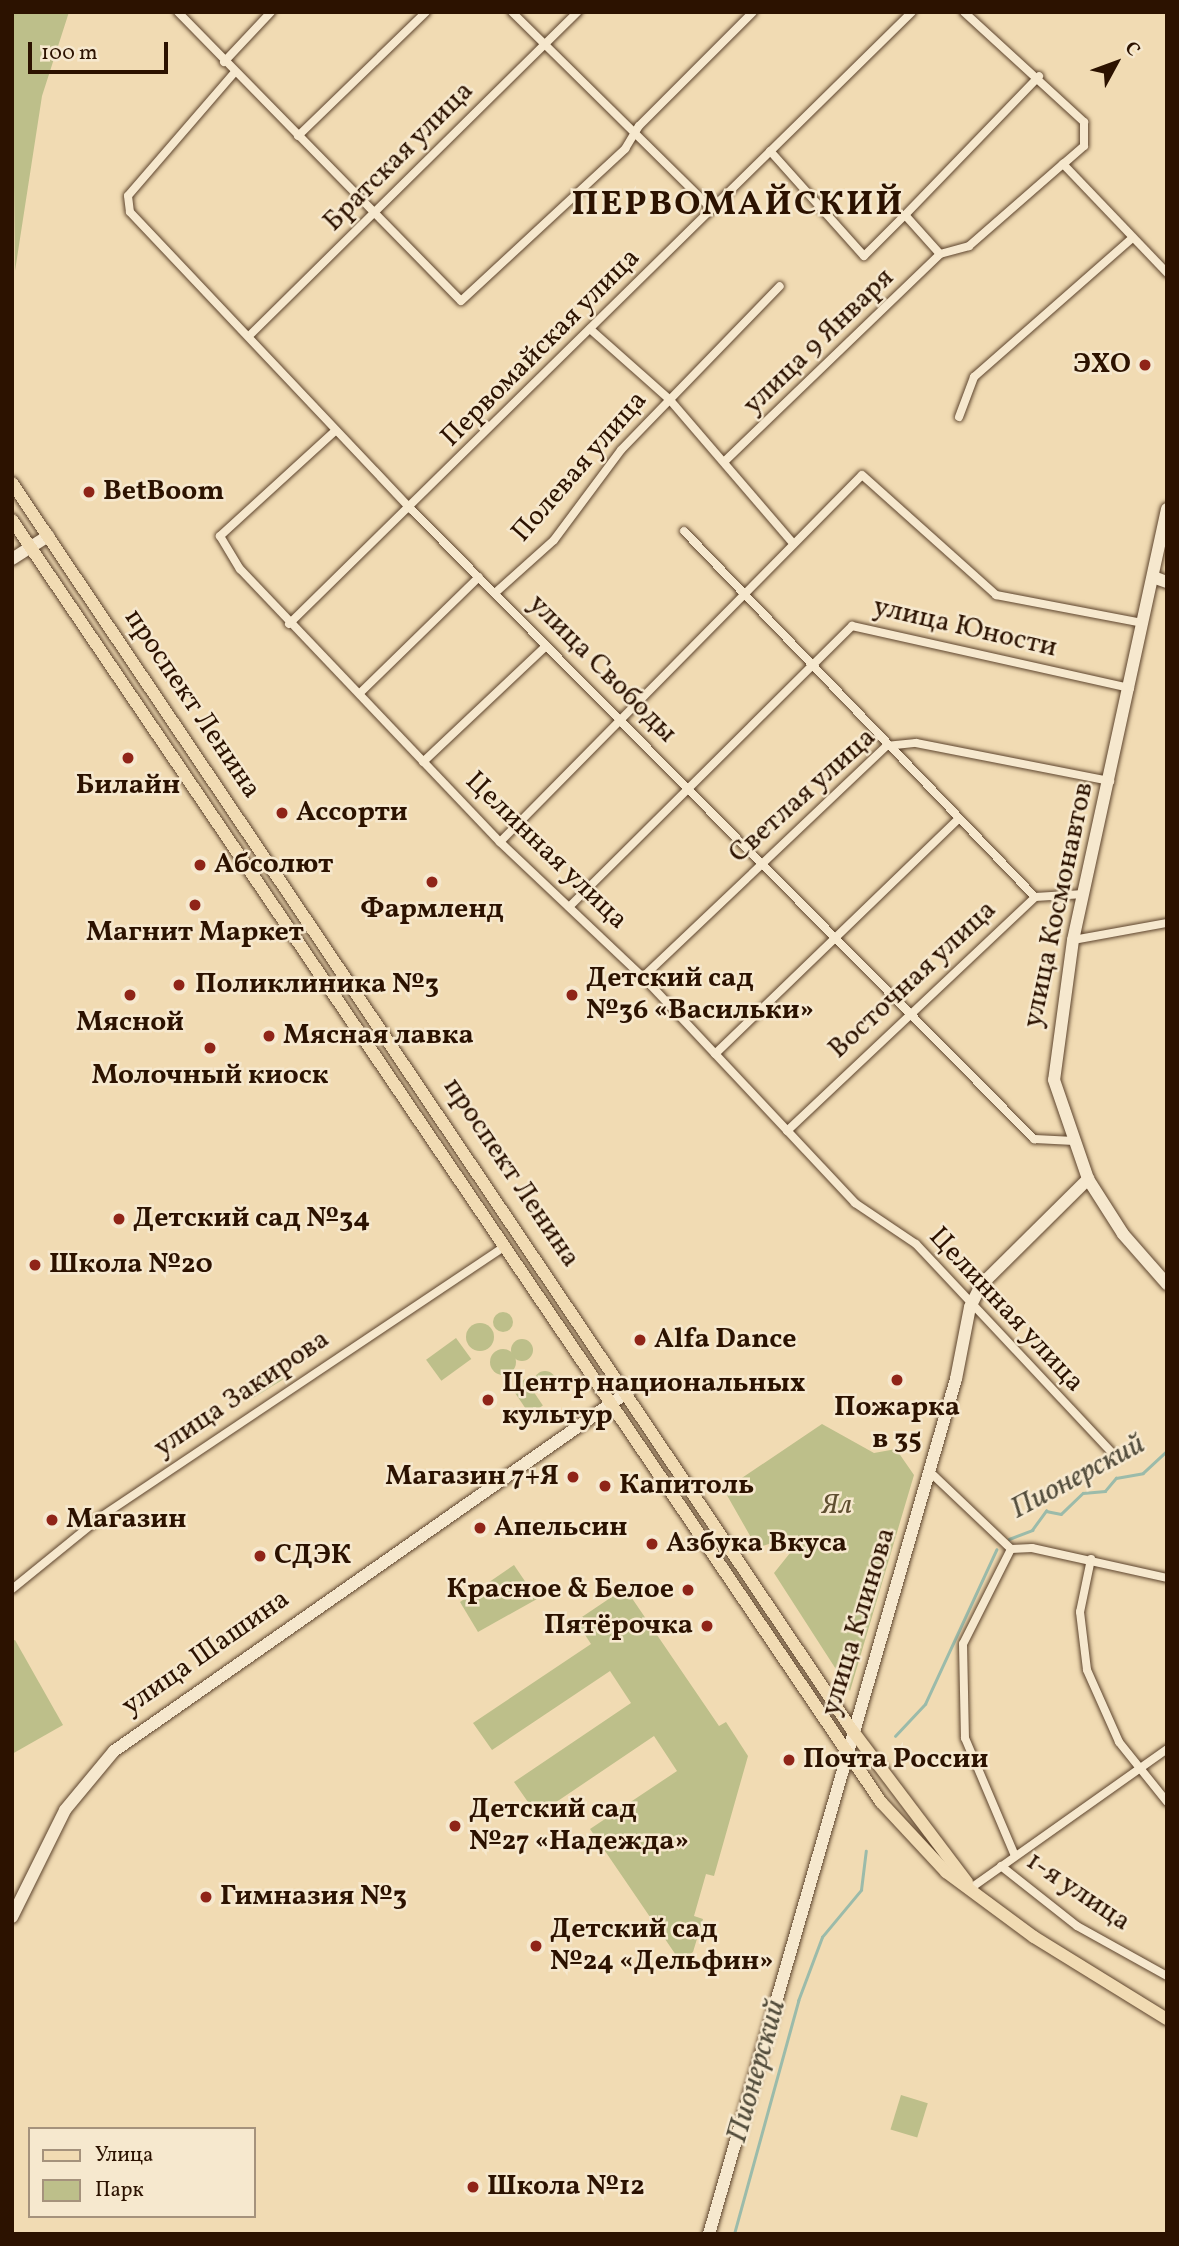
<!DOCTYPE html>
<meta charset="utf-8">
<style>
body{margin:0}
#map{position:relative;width:1179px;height:2246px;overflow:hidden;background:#f1dbb3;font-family:Vollkorn,serif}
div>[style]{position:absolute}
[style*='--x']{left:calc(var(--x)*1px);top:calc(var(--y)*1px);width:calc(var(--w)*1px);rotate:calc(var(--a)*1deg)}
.green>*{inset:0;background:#bdbf8a;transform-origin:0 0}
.round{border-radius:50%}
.stream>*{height:2.5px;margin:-1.25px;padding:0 1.25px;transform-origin:1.25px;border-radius:1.25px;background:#9bbbaa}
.roads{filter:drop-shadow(0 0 2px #5d442d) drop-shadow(0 0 2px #5d442d)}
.street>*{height:8px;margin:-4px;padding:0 4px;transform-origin:4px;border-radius:4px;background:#f6e8ce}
.secondary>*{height:12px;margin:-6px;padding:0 6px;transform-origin:6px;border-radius:6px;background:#f6e8ce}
.primary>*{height:12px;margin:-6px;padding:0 6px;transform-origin:6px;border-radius:6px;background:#f1dbb3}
.dots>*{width:19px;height:19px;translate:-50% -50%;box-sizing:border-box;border:4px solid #f6e8ce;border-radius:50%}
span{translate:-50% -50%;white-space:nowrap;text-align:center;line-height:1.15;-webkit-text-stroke:5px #f6e8ce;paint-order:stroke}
.street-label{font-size:28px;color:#2c1200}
.poi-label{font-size:28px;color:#2c1200;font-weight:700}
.right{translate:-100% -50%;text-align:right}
.left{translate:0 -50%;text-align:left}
.park-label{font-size:28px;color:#5f4f30;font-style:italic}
.water-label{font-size:30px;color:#534d3c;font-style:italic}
.district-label{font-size:35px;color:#2c1200;font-weight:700;letter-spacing:2px}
.frame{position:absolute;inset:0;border:14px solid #2c1200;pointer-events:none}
.legend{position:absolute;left:28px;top:2127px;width:228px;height:91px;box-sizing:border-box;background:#f6e8ce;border:2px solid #a5927c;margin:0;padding:9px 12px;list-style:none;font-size:21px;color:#2c1200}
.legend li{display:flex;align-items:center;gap:14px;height:35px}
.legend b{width:35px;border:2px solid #a5927c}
.north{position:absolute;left:1081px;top:28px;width:70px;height:70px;-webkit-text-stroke:5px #f6e8ce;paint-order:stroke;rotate:49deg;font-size:19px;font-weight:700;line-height:28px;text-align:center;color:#2c1200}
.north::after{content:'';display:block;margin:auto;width:24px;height:32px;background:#2c1200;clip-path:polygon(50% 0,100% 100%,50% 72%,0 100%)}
.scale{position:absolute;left:28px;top:42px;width:140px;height:32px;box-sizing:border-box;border:4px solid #2c1200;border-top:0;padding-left:9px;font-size:21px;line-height:24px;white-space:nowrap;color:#2c1200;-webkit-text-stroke:5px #f6e8ce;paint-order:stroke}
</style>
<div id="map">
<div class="green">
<i style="clip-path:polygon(12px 12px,69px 12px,42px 96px,15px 271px)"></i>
<i class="round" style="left:493px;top:1312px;width:20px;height:20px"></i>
<i class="round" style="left:466px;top:1323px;width:28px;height:28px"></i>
<i style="left:456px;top:1338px;width:26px;height:37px;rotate:54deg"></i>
<i class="round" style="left:511px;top:1339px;width:22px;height:22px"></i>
<i class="round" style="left:490px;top:1349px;width:26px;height:26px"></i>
<i style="clip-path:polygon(273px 1364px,284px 1379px,253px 1398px,246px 1383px)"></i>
<i class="round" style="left:534px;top:1371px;width:22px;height:22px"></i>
<i style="left:525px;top:1379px;width:32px;height:16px;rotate:56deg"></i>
<i style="clip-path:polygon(822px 1424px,874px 1453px,896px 1449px,914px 1475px,850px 1691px,774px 1573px,790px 1553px,781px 1540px,757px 1548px,724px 1490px)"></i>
<i style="clip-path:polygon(514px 1565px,537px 1599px,478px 1632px,460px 1602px)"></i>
<i style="clip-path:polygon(625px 1588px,719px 1726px,726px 1722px,748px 1756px,714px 1876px,706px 1874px,694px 1916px,703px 1919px,693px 1952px,680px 1961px,590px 1829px,677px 1771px,654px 1736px,537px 1815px,514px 1782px,631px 1703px,610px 1671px,492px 1750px,473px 1723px,591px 1644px,576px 1621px)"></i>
<i style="clip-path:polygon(15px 1640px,63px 1725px,12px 1754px,12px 1641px)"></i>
<i style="left:901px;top:2095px;width:28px;height:36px;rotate:17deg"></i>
</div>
<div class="stream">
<i style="--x:1009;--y:1539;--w:25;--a:-21"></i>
<i style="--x:1032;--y:1530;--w:24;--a:-54"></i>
<i style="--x:1046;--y:1511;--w:15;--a:11"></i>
<i style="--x:1061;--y:1514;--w:30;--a:-44"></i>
<i style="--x:1083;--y:1493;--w:22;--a:-5"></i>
<i style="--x:1105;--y:1491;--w:17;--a:-50"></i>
<i style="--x:1116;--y:1478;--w:27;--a:-10"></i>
<i style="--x:1143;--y:1473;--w:33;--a:-43"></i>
<i style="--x:895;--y:1736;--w:44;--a:-46.8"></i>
<i style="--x:925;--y:1704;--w:170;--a:-65.2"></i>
<i style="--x:734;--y:2234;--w:242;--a:-74.6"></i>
<i style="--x:798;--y:2001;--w:68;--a:-69.4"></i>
<i style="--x:822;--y:1937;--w:61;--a:-50.3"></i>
<i style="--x:861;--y:1890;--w:39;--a:-83"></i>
</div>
<div class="roads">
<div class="street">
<i style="--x:178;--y:12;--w:404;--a:45.6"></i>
<i style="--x:461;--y:301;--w:224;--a:-42.8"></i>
<i style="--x:625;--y:149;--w:27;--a:-59"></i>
<i style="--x:639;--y:126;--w:161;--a:-45"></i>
<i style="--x:512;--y:12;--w:279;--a:44.6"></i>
<i style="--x:964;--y:12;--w:163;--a:42.5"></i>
<i style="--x:1084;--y:122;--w:24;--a:90"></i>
<i style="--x:1084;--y:146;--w:28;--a:139"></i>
<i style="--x:224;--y:62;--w:69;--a:-46.8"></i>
<i style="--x:234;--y:73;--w:162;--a:130.8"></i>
<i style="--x:128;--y:196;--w:16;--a:83"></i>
<i style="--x:130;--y:212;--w:410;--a:46.6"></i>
<i style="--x:412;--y:510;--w:885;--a:45.32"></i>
<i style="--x:1034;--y:1139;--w:36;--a:3"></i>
<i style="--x:298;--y:136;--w:178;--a:-44.1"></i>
<i style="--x:905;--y:215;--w:193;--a:-46"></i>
<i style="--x:940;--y:254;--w:30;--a:-15"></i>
<i style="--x:969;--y:246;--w:125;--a:-41.1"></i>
<i style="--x:1063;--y:164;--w:151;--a:46.3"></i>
<i style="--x:590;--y:329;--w:106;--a:41.5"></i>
<i style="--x:669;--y:399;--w:189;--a:49.3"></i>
<i style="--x:251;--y:334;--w:459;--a:-44.6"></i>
<i style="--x:959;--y:417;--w:43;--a:-69.4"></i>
<i style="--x:974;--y:377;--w:210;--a:-41.3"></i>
<i style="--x:335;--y:431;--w:156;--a:137.6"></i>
<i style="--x:220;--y:536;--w:39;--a:59"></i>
<i style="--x:240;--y:569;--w:377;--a:46.4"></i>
<i style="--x:500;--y:842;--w:197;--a:43.4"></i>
<i style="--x:643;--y:977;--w:310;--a:46.8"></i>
<i style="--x:855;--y:1203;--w:73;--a:33.9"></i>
<i style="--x:916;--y:1244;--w:292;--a:46.8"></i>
<i style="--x:726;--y:460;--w:297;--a:-43.9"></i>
<i style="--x:940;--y:254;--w:52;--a:-131.9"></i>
<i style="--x:905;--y:215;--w:58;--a:135"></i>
<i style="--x:864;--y:256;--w:141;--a:-131.8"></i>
<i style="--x:684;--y:531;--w:507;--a:46.2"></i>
<i style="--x:495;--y:593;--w:79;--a:-41.9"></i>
<i style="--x:554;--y:540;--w:112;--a:-53.3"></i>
<i style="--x:621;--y:450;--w:228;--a:-45.9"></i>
<i style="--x:289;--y:624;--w:873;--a:-44.49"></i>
<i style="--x:360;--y:693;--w:166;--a:-44.3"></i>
<i style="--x:423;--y:762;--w:168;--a:-43.3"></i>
<i style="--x:500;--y:842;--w:515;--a:-45.39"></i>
<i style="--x:862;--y:475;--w:180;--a:41.8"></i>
<i style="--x:996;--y:595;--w:150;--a:10.8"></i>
<i style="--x:569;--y:907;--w:399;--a:-44.8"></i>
<i style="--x:852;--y:626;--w:285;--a:12.6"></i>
<i style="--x:1073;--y:940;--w:96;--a:-10.3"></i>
<i style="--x:643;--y:977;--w:335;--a:-43.5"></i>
<i style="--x:886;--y:746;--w:30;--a:-6"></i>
<i style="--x:916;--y:743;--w:198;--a:11.1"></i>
<i style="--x:715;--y:1054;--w:337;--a:-44"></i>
<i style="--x:787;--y:1131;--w:341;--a:-43.3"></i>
<i style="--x:1035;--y:897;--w:49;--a:-3.5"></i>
<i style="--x:930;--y:1472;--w:112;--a:43.5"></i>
<i style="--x:1011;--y:1549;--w:21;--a:-3"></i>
<i style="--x:1032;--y:1548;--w:138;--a:12.5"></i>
<i style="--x:1011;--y:1549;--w:106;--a:116.8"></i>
<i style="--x:963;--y:1644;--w:94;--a:88.8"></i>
<i style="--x:965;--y:1738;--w:128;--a:67"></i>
<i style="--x:1091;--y:1559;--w:54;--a:101.7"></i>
<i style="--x:1080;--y:1612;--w:58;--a:83.1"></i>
<i style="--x:1087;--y:1670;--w:79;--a:66"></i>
<i style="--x:1119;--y:1742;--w:77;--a:51.3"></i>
<i style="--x:12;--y:1589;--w:116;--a:-39"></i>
<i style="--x:102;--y:1516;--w:484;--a:-33.8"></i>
<i style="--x:1001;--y:1866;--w:97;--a:38.3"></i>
<i style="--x:1077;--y:1926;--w:103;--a:29.1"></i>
<i style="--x:971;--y:1888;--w:240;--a:-35.3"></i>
</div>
<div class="secondary">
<i style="--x:1167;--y:509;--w:441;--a:102.3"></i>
<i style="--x:1073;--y:940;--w:141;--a:97.7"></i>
<i style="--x:1054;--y:1080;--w:105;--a:71"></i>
<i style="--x:1088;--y:1179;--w:65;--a:57.5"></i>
<i style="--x:1123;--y:1234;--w:67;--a:48.7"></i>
<i style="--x:12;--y:559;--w:43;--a:-32.6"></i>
<i style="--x:1153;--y:577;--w:15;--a:20"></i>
<i style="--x:12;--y:1917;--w:119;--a:-63.6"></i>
<i style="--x:65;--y:1810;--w:77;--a:-50.3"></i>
<i style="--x:114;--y:1751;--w:628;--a:-34.95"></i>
<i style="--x:709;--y:2234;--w:890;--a:-73.89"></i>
<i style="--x:956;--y:1379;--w:73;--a:-79"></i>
<i style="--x:970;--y:1307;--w:25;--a:-63"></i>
<i style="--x:981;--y:1285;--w:151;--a:-44.7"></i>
</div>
<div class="primary">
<i style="--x:12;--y:483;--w:1504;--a:56.04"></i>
<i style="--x:852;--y:1730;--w:191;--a:52.9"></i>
<i style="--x:12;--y:520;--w:1549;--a:55.87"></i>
<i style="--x:881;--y:1802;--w:96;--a:47.1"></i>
<i style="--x:946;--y:1872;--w:109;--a:36.5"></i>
<i style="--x:1034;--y:1937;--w:156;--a:31.7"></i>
</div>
</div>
<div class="dots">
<i style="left:1145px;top:365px;background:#8f2418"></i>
<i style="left:89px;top:492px;background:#8f2418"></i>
<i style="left:128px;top:758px;background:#8f2418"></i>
<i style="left:282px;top:813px;background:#8f2418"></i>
<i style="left:200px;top:865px;background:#8f2418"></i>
<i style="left:432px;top:882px;background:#8f2418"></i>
<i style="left:195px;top:905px;background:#8f2418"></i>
<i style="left:179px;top:985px;background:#8f2418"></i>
<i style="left:130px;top:995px;background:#8f2418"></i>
<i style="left:572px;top:995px;background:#8f2418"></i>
<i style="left:269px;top:1036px;background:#8f2418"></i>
<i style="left:210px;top:1048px;background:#8f2418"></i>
<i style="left:119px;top:1219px;background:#8f2418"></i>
<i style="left:35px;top:1265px;background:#8f2418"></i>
<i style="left:640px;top:1340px;background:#8f2418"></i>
<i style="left:897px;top:1380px;background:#8f2418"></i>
<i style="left:488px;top:1400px;background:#8f2418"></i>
<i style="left:573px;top:1477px;background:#8f2418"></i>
<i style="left:605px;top:1486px;background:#8f2418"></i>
<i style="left:52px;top:1520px;background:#8f2418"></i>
<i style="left:480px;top:1528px;background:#8f2418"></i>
<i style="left:652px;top:1544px;background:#8f2418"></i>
<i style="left:260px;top:1556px;background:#8f2418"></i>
<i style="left:688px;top:1590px;background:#8f2418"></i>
<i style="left:707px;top:1626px;background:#8f2418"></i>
<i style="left:789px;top:1760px;background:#8f2418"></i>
<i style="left:455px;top:1826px;background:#8f2418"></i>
<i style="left:206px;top:1897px;background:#8f2418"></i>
<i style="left:536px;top:1946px;background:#8f2418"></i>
<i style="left:473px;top:2187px;background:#8f2418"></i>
</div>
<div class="street-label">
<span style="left:399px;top:157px;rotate:-45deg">Братская улица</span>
<span style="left:819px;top:342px;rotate:-44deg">улица 9 Января</span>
<span style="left:541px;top:348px;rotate:-45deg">Первомайская улица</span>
<span style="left:580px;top:467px;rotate:-49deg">Полевая улица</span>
<span style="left:965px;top:628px;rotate:13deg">улица Юности</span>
<span style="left:602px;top:669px;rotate:45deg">улица Свободы</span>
<span style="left:192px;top:704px;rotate:56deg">проспект Ленина</span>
<span style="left:803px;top:796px;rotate:-42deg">Светлая улица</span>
<span style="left:546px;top:851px;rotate:44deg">Целинная улица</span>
<span style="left:1059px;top:905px;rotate:-78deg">улица Космонавтов</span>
<span style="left:913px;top:980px;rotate:-43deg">Восточная улица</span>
<span style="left:511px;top:1173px;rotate:56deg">проспект Ленина</span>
<span style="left:1006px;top:1310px;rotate:47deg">Целинная улица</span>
<span style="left:242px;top:1394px;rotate:-34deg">улица Закирова</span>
<span style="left:859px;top:1622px;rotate:-73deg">улица Клинова</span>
<span style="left:206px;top:1653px;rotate:-35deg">улица Шашина</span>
<span style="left:1078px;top:1892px;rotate:34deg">1-я улица</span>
</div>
<div class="poi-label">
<span class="right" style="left:1131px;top:365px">ЭХО</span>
<span class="left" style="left:103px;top:492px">BetBoom</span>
<span style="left:128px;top:786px">Билайн</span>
<span class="left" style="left:296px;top:813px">Ассорти</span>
<span class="left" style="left:214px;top:865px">Абсолют</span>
<span style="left:432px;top:910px">Фармленд</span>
<span style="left:195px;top:933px">Магнит Маркет</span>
<span class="left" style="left:586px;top:995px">Детский сад<br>№36 «Васильки»</span>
<span class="left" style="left:195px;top:985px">Поликлиника №3</span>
<span style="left:130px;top:1023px">Мясной</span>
<span class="left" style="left:283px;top:1036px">Мясная лавка</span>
<span style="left:210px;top:1076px">Молочный киоск</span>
<span class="left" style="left:133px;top:1219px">Детский сад №34</span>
<span class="left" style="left:49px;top:1265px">Школа №20</span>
<span class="left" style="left:654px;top:1340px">Alfa Dance</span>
<span class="left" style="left:502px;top:1400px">Центр национальных<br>культур</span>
<span style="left:897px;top:1424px">Пожарка<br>в 35</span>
<span class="right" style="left:559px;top:1477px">Магазин 7+Я</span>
<span class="left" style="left:619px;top:1486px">Капитоль</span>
<span class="left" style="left:66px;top:1520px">Магазин</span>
<span class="left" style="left:494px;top:1528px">Апельсин</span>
<span class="left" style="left:666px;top:1544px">Азбука Вкуса</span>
<span class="left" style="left:274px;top:1556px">СДЭК</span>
<span class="right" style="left:674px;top:1590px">Красное &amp; Белое</span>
<span class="right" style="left:693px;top:1626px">Пятёрочка</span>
<span class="left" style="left:803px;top:1760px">Почта России</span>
<span class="left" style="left:469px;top:1826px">Детский сад<br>№27 «Надежда»</span>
<span class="left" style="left:220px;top:1897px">Гимназия №3</span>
<span class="left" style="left:550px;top:1946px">Детский сад<br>№24 «Дельфин»</span>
<span class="left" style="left:487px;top:2187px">Школа №12</span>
</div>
<div class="park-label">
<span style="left:837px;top:1506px">Ял</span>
</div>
<div class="water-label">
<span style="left:1078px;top:1477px;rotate:-28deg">Пионерский</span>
<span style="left:757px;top:2071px;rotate:-74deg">Пионерский</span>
</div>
<div class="district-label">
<span style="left:738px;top:205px">ПЕРВОМАЙСКИЙ</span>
</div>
<div class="frame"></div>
<ul class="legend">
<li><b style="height:9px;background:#f1dbb3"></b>Улица</li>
<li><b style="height:19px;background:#bdbf8a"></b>Парк</li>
</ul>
<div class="north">С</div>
<div class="scale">100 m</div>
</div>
